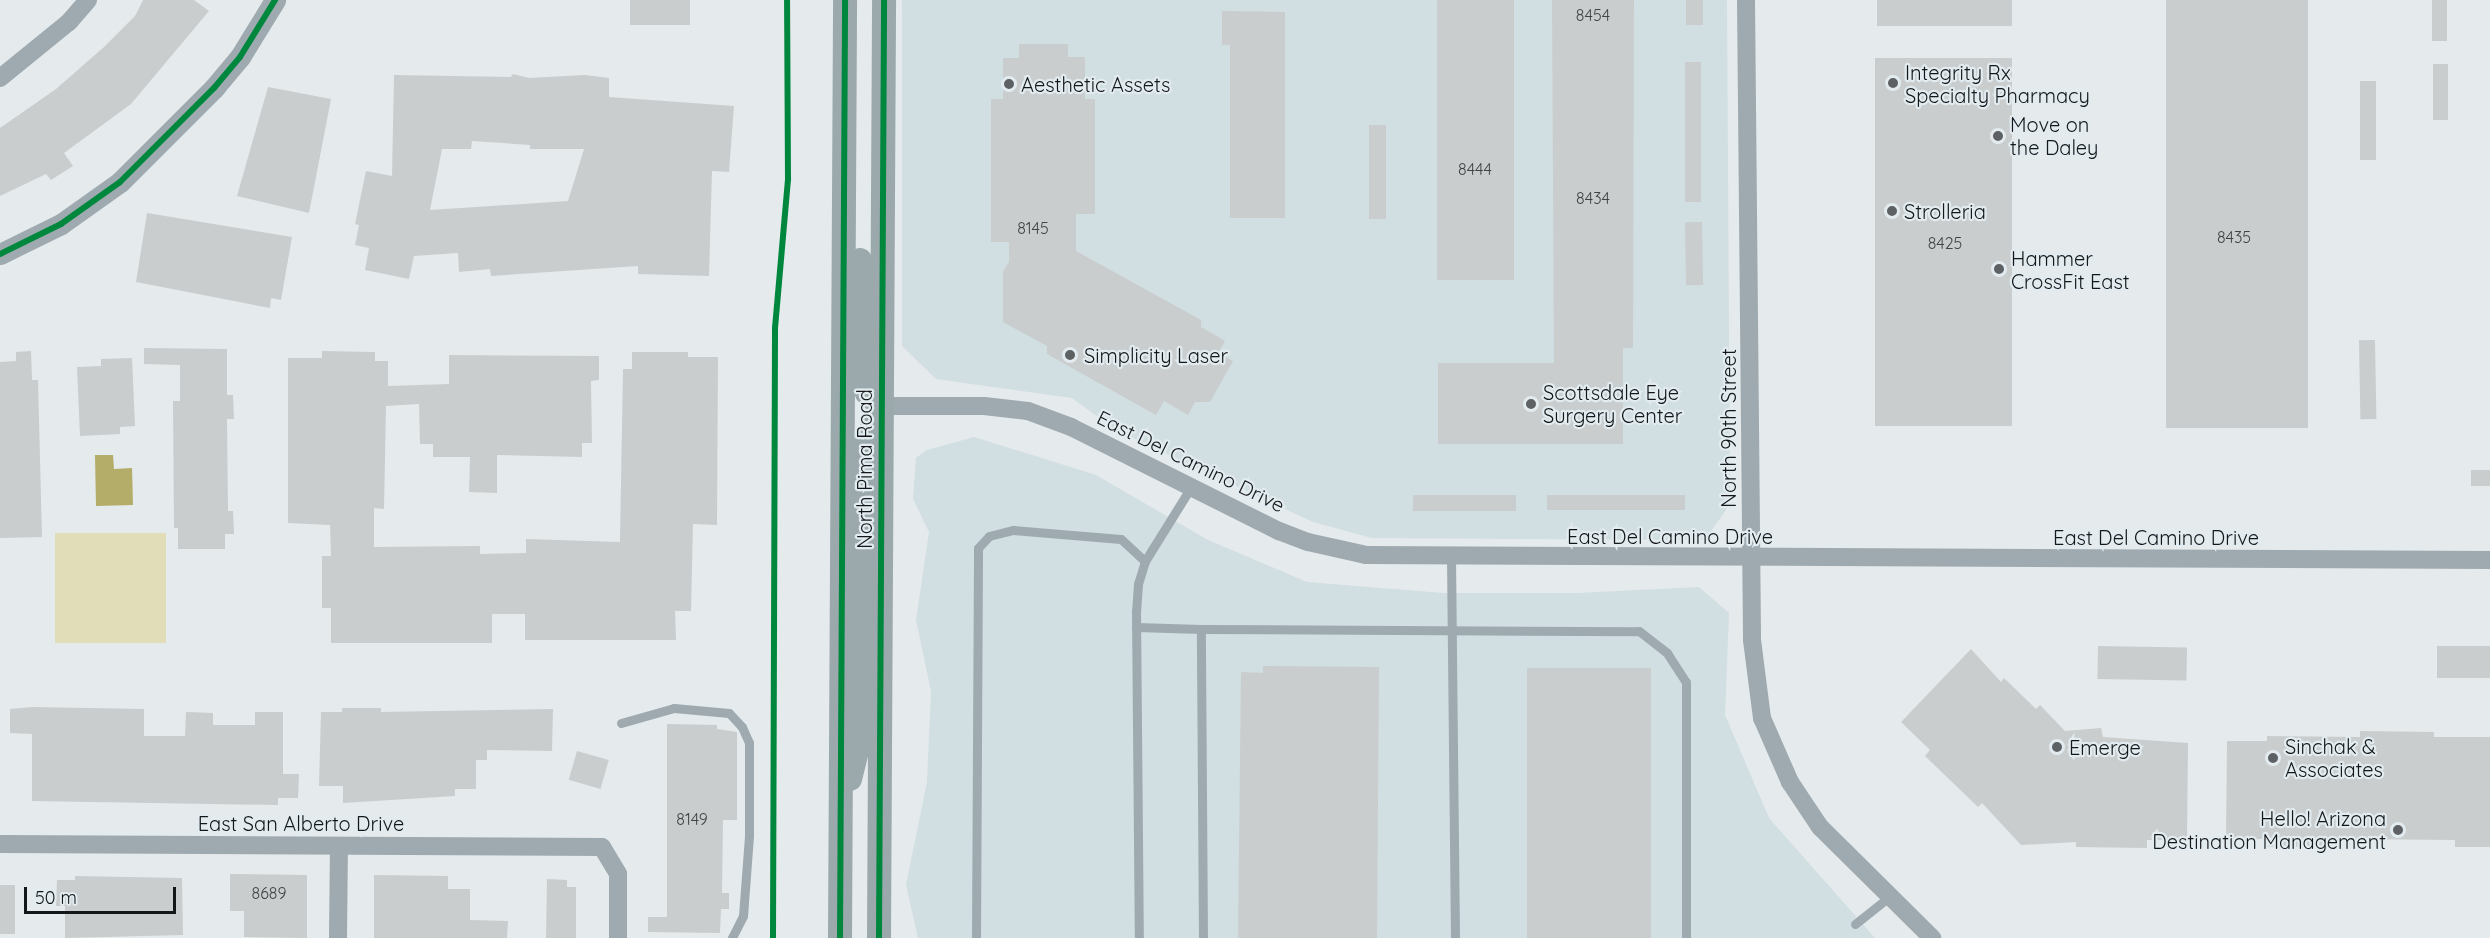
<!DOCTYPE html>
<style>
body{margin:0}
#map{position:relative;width:2490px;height:938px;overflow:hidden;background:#e5eaec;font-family:Quicksand,sans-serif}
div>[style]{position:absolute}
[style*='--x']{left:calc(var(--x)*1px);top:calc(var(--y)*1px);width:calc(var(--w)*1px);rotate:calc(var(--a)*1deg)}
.built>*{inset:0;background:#d1dee2}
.green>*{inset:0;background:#e0ddb8;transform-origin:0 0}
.water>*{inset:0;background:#b4ac69}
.building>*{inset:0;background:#c9cdce;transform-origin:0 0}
.service>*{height:9px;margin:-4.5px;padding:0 4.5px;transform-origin:4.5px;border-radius:4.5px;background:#9eaab0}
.minor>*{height:18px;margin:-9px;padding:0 9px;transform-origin:9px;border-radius:9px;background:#9eaab0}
.tertiary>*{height:21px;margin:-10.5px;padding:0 10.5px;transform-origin:10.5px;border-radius:10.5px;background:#9eaab0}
.secondary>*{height:24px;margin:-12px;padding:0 12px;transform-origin:12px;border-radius:12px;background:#9ba9ad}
.cycleway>*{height:6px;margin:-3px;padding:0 3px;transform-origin:3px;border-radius:3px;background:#00873e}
.dots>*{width:16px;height:16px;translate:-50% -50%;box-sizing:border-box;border:3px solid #e2ebef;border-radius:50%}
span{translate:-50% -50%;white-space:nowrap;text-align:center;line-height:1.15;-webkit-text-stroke:4.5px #e2ebef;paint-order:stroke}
.number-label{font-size:16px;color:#414446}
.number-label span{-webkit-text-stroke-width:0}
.poi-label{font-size:20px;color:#141719}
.left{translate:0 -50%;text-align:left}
.right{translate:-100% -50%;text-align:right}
.street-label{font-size:20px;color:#141719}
.scale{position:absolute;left:24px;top:887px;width:152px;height:27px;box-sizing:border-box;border:3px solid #141719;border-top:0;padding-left:8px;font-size:18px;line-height:21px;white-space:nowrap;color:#141719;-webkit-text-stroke:4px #e2ebef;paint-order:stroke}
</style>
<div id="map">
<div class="built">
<i style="clip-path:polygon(902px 0,1727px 0,1730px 504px,1705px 540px,1372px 538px,1313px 522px,1116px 430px,1072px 398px,936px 379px,902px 346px)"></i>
<i style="clip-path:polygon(974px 437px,1096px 475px,1208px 540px,1307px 582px,1443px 593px,1578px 593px,1699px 587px,1729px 613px,1725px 715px,1769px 818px,1875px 938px,918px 938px,906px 885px,927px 782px,931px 691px,916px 620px,929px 532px,913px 499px,916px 458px,927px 450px)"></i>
</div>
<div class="green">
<i style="left:55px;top:533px;width:111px;height:110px"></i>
</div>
<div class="water">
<i style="clip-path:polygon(95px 455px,113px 455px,114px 469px,132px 468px,133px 505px,96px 506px)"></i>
</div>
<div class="building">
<i style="clip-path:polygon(143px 0,194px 0,209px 11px,131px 104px,64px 153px,73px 166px,51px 180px,46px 174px,0 196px,0 128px,56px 89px,104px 47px,135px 16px)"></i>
<i style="left:630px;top:0;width:60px;height:25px"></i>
<i style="left:1437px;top:0;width:77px;height:280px"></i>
<i style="clip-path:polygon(1552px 0,1634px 0,1633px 348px,1623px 348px,1623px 444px,1438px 444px,1438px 363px,1554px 363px)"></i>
<i style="left:1686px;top:0;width:17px;height:25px"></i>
<i style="left:1877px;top:0;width:135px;height:26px"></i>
<i style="left:2166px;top:0;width:142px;height:428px"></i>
<i style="left:2432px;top:0;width:15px;height:41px"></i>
<i style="clip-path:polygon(1222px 11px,1285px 12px,1285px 218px,1230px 218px,1230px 45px,1222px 45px)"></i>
<i style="clip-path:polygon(1019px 44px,1068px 44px,1068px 57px,1085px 57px,1085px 99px,1095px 99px,1095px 214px,1076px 214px,1076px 251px,1201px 320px,1201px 327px,1225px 341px,1218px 353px,1233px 361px,1210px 402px,1195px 402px,1188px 415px,1164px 401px,1156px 415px,1047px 354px,1047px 346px,1003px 322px,1003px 272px,1009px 262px,1009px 242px,991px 242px,991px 99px,1003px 99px,1003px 58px,1019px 58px)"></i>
<i style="left:2012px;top:58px;width:368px;height:137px;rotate:90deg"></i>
<i style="left:1685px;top:62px;width:16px;height:140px"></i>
<i style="left:2433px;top:64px;width:15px;height:56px"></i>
<i style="clip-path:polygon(evenodd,513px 74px,529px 78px,585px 75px,609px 78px,609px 97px,734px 106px,729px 172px,712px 171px,709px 276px,638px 274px,638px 266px,491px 276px,490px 269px,459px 272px,458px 253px,414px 256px,409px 279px,365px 270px,369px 248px,355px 245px,359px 225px,355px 224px,366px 171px,392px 176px,394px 75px,511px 77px,513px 74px,472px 141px,530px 145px,530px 149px,584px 149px,568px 201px,430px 210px,442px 149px,471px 149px,472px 141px)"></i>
<i style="left:2360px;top:81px;width:16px;height:79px"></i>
<i style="clip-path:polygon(268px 87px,331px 99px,309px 213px,237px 196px)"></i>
<i style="left:1369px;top:125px;width:17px;height:94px"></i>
<i style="clip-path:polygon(147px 213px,292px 237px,281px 300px,271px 298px,270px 308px,136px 282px)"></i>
<i style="left:1702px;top:222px;width:63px;height:17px;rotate:89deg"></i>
<i style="left:2375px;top:340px;width:79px;height:16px;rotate:89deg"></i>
<i style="clip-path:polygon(144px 348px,227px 349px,227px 395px,233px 395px,234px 419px,227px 419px,228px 511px,233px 511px,234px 534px,225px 534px,225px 549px,178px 549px,178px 528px,174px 528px,173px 401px,180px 401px,180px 365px,144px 364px)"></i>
<i style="clip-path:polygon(31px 351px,32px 380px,38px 380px,42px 537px,0 538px,0 362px,16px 361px,16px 352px)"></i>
<i style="clip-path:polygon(322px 351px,375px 352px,375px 361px,388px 361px,388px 386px,449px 384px,449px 355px,599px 356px,599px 380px,591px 381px,592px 443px,582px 443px,582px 457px,497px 455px,497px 493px,469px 492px,470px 457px,433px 457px,433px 444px,420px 444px,419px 404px,386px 406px,384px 509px,374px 508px,374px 547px,480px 546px,480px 554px,526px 553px,526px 539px,620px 542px,623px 369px,632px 369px,632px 352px,688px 352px,688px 357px,718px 357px,717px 525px,693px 524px,691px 611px,675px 611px,676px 640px,525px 640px,525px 614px,492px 614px,492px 643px,331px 643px,331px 608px,322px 608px,322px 556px,331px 556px,330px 525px,288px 523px,288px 358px,322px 358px)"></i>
<i style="clip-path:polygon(132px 358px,135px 426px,120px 427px,120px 434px,80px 436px,77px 367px,101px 366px,101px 359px)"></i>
<i style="left:2471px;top:470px;width:19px;height:16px"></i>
<i style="left:1413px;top:495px;width:103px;height:16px"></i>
<i style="left:1547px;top:495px;width:138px;height:15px"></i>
<i style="left:2098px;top:646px;width:89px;height:33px;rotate:1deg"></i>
<i style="left:2437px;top:646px;width:53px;height:32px"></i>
<i style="clip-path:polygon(1971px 649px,2001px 682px,2004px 678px,2036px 709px,2040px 705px,2065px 731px,2101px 728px,2103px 737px,2188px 743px,2187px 840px,2147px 840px,2147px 848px,2076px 847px,2076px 842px,2021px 845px,1982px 803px,1978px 807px,1925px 756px,1930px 750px,1901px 722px)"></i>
<i style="clip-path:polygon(1263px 666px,1379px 667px,1377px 938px,1238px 938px,1241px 672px,1263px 673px)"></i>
<i style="left:1527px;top:668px;width:124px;height:270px"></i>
<i style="clip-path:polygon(33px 707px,144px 709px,144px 736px,185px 736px,186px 712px,213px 713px,213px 725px,255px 725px,255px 712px,283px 712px,283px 774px,299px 774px,298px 798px,278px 798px,278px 805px,32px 801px,32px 734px,10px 733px,10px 709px)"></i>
<i style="clip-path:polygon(342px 708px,381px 708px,381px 712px,553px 709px,552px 751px,487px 750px,487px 760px,476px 760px,476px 789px,455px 789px,455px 796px,343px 803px,343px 786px,319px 786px,321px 712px,342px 712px)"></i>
<i style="clip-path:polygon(667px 724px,717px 725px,717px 729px,737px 732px,737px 820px,723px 820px,722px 893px,729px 893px,729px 909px,721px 909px,720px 933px,648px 932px,648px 917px,667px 917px)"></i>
<i style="clip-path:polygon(2360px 731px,2434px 732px,2434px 737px,2490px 737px,2490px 847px,2455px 847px,2455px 840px,2342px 839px,2342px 847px,2266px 847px,2266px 839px,2226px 839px,2227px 741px,2267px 741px,2267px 736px,2360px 737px)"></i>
<i style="left:577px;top:751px;width:33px;height:30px;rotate:16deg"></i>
<i style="clip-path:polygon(230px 874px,307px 875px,307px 938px,244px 937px,244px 911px,230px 911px)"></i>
<i style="clip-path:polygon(374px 875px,448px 876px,448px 889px,470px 889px,470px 920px,508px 921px,507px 938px,374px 938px)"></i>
<i style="clip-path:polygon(75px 876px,182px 878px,183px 935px,65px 938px,65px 906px,56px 906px,57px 880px,75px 880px)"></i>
<i style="clip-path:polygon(547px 879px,567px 880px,567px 887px,576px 887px,576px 938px,546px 938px)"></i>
<i style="left:0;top:885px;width:15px;height:49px"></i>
</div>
<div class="service">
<i style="--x:1451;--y:557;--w:381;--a:89.4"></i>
<i style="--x:1145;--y:561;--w:87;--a:-58.1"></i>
<i style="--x:1136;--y:627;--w:65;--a:1.8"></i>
<i style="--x:621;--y:723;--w:55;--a:-15.8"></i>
<i style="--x:674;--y:708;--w:55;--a:5.2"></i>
<i style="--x:729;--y:713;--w:19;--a:47"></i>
<i style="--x:742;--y:727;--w:17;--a:66"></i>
<i style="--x:749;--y:743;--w:93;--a:90"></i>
<i style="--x:749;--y:836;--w:80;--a:94.3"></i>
<i style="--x:743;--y:916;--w:25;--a:117"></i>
<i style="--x:1855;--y:924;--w:43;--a:-38.5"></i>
<i style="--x:976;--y:938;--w:390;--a:-89.7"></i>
<i style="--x:978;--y:548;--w:16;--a:-47"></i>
<i style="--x:989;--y:536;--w:25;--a:-14"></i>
<i style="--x:1013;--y:530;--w:108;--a:4.8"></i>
<i style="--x:1121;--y:539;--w:33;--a:43"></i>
<i style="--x:1145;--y:561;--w:24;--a:107"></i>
<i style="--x:1138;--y:584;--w:27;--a:94"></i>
<i style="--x:1136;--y:611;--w:327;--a:89.5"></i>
<i style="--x:1203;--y:938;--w:309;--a:-90.4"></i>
<i style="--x:1201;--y:629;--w:438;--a:0.3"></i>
<i style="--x:1639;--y:631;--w:36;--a:38"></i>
<i style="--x:1667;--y:653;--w:35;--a:57"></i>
<i style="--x:1686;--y:682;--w:256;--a:90"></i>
</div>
<div class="minor">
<i style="--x:1746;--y:0;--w:640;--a:89.46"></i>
<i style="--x:1752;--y:640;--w:79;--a:82.7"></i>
<i style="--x:1762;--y:718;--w:70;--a:66.4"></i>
<i style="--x:1790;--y:782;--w:54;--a:56.3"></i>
<i style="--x:1820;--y:827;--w:158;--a:44.7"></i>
<i style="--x:0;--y:78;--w:89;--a:-39.1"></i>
<i style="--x:69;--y:22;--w:29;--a:-49"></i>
<i style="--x:881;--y:406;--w:103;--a:0"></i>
<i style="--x:984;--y:406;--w:44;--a:6.5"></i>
<i style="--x:1028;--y:411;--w:46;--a:20.4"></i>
<i style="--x:1071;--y:427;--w:233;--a:26.6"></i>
<i style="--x:1279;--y:531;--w:31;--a:21"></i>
<i style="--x:1308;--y:542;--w:59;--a:12.6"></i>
<i style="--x:1366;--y:555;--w:1124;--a:0.25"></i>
<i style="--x:0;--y:844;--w:602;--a:0.29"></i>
<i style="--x:602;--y:847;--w:31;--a:59"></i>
<i style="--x:618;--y:874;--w:64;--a:90"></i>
<i style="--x:338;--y:938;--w:92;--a:-89.4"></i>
</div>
<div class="tertiary">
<i style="--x:0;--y:254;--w:68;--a:-26.2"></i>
<i style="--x:61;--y:224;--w:72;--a:-35.4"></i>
<i style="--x:120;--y:182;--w:133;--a:-45"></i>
<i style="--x:214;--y:88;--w:40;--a:-50"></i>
<i style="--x:240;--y:57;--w:67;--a:-58.4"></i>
</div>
<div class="secondary">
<i style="--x:860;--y:260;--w:108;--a:90"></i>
<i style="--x:860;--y:368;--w:26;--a:74"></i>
<i style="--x:867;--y:393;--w:19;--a:43"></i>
<i style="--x:850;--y:779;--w:37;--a:-76"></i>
<i style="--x:859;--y:743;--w:286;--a:-89.8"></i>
<i style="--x:860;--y:457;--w:48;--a:-67.8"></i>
<i style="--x:840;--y:938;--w:938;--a:-89.69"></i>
<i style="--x:879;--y:938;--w:938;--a:-89.69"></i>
</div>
<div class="cycleway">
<i style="--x:0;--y:254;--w:68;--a:-26.2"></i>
<i style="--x:61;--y:224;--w:72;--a:-35.4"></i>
<i style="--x:120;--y:182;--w:133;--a:-45"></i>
<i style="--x:214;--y:88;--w:40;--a:-50"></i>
<i style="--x:240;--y:57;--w:67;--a:-58.4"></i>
<i style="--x:773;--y:938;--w:610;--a:-89.81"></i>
<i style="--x:775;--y:328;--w:150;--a:-85"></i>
<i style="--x:788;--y:179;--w:179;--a:-90.3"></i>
<i style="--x:840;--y:938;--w:938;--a:-89.69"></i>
<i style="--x:879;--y:938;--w:938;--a:-89.69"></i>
</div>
<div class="dots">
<i style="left:1893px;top:83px;background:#5d6163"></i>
<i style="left:1009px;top:84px;background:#5d6163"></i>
<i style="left:1998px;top:136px;background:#5d6163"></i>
<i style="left:1892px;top:211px;background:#5d6163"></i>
<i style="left:1999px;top:269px;background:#5d6163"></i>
<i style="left:1070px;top:355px;background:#5d6163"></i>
<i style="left:1531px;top:404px;background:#5d6163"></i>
<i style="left:2057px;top:747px;background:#5d6163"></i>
<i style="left:2273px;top:758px;background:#5d6163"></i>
<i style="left:2398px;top:830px;background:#5d6163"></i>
</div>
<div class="number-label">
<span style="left:1593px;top:15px">8454</span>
<span style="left:1475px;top:169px">8444</span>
<span style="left:1593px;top:198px">8434</span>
<span style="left:1033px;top:228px">8145</span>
<span style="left:2234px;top:237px">8435</span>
<span style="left:1945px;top:243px">8425</span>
<span style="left:692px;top:819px">8149</span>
<span style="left:269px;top:893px">8689</span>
</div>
<div class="poi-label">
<span class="left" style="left:1905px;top:84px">Integrity Rx<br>Specialty Pharmacy</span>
<span class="left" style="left:1021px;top:84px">Aesthetic Assets</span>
<span class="left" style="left:2010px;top:136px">Move on<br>the Daley</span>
<span class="left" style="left:1904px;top:211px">Strolleria</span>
<span class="left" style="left:2011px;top:270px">Hammer<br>CrossFit East</span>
<span class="left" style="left:1084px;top:355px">Simplicity Laser</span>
<span class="left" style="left:1543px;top:404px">Scottsdale Eye<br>Surgery Center</span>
<span class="left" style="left:2285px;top:758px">Sinchak &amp;<br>Associates</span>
<span class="left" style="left:2069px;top:747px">Emerge</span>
<span class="right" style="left:2386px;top:830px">Hello! Arizona<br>Destination Management</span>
</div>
<div class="street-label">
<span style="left:1728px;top:428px;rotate:-90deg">North 90th Street</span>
<span style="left:1191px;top:461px;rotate:26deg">East Del Camino Drive</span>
<span style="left:864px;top:469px;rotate:-90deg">North Pima Road</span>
<span style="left:1670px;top:536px">East Del Camino Drive</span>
<span style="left:2156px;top:537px">East Del Camino Drive</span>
<span style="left:301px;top:823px">East San Alberto Drive</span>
</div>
<div class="scale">50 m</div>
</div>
